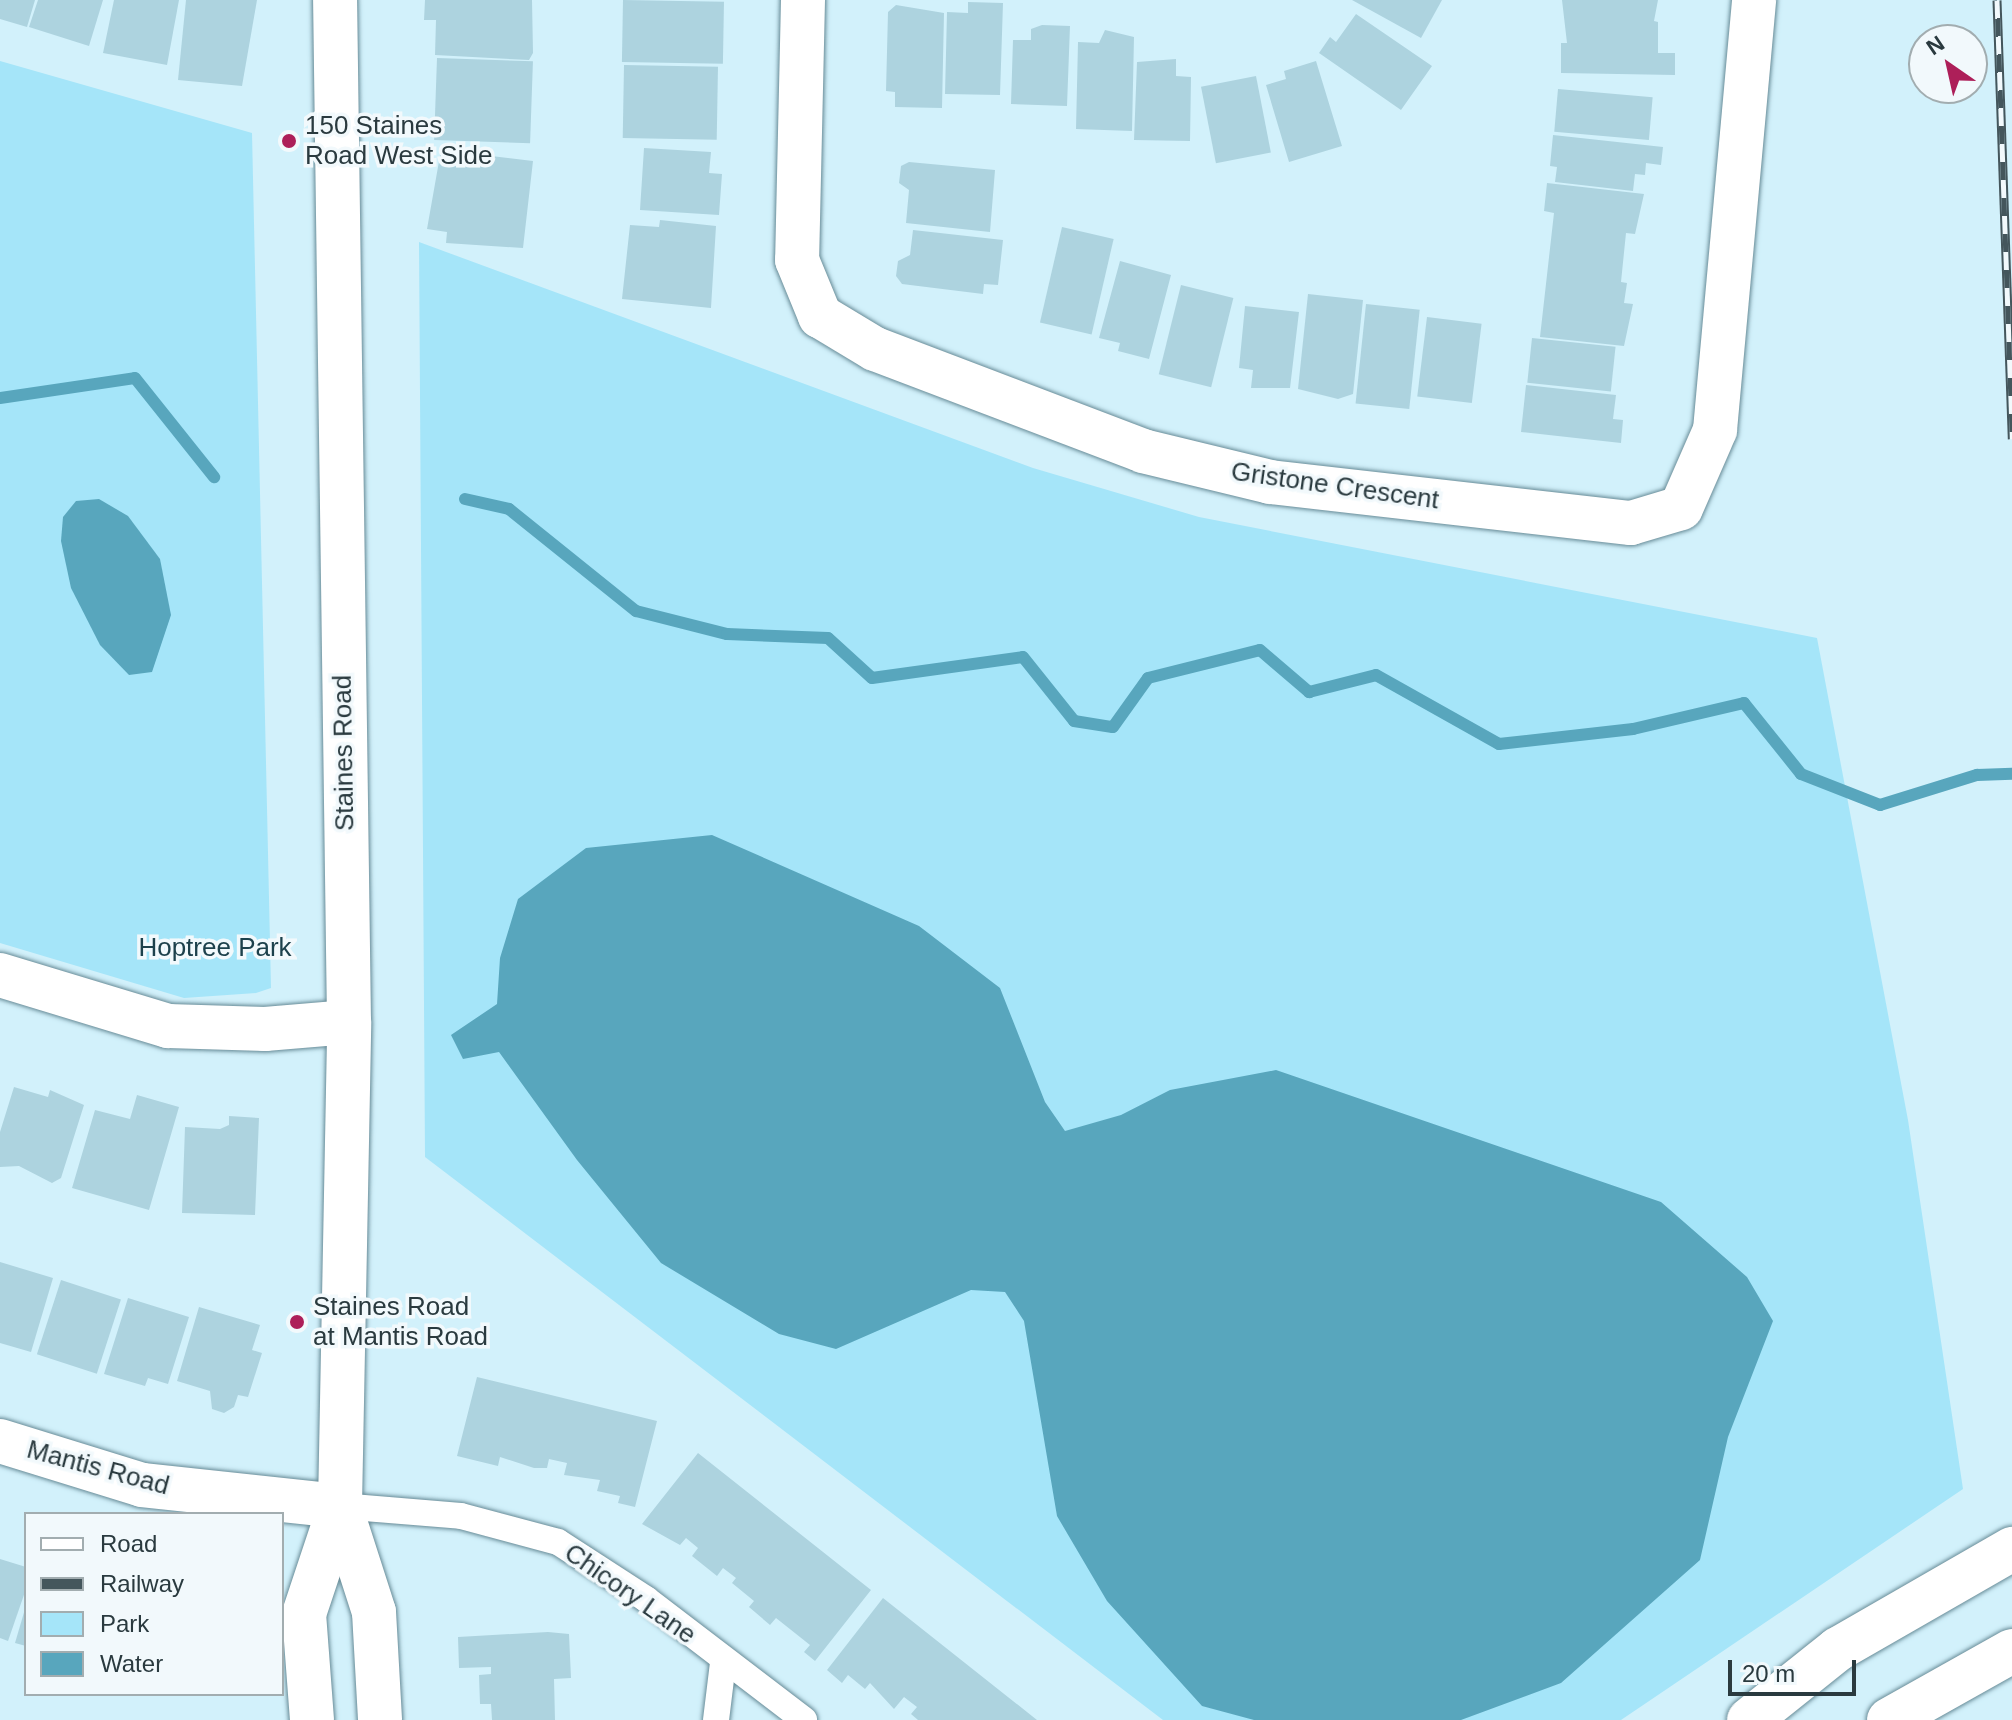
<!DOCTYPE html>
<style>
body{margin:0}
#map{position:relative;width:2012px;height:1720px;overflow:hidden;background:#d2f1fb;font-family:Helvetica,sans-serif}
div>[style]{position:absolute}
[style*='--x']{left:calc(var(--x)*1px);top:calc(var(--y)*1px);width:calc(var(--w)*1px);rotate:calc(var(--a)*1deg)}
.green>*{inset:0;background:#a5e5f9}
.water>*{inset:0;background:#58a6bd}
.stream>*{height:12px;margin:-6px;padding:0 6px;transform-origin:6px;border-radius:6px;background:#58a6bd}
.building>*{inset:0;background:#add3df;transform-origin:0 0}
.roads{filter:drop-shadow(0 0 2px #678b97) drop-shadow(0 0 2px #678b97)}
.service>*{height:26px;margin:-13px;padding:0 13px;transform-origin:13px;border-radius:13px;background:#fff}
.minor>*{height:44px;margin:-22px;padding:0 22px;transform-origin:22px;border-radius:22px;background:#fff}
.tertiary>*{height:44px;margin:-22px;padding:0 22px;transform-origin:22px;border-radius:22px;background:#fff}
.secondary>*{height:44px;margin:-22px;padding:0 22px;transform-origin:22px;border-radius:22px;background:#fff}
.rail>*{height:9px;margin-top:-4.5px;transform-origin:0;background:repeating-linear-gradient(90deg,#f2f9fc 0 18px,#44565c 0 36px);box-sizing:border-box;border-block:2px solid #44565c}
.dots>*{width:22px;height:22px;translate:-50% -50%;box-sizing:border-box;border:4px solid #f2f9fc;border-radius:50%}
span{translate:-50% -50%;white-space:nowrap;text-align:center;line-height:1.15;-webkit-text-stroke:7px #f2f9fc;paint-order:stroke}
.poi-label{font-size:26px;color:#2a3a3f}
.left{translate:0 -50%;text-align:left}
.street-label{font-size:26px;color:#2a3a3f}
.park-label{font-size:26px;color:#1d414c}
.legend{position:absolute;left:24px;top:1512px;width:260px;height:184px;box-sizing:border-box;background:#f2f9fc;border:2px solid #a2adb0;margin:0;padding:10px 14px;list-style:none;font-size:24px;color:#2a3a3f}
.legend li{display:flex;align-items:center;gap:16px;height:40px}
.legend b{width:40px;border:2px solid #a2adb0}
.north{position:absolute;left:1908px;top:24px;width:80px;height:80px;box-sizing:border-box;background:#f2f9fc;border:2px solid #a2adb0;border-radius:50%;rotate:326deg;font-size:22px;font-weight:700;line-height:32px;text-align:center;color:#2a3a3f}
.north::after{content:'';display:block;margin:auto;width:28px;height:36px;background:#ad1f59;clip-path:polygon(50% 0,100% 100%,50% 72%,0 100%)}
.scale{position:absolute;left:1728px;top:1660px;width:128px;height:36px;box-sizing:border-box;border:4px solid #2a3a3f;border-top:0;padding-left:10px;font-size:24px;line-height:28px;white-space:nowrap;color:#2a3a3f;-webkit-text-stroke:6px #f2f9fc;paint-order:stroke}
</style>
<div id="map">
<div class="green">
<i style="clip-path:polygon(0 61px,252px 133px,271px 988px,256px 993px,184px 998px,0 943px)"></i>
<i style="clip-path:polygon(419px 242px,1033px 468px,1199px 517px,1817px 638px,1908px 1120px,1963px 1489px,1621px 1720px,1163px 1720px,425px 1157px)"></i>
</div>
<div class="water">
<i style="clip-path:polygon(99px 499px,128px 516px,160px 559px,171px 615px,152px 672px,129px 675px,100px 645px,71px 588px,61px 541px,63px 517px,76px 501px)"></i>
<i style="clip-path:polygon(712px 835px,919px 926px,1000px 988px,1045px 1102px,1065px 1131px,1121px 1115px,1170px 1090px,1276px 1070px,1661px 1202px,1747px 1277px,1773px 1321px,1728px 1437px,1700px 1560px,1561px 1683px,1461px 1720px,1254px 1720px,1202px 1706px,1107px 1601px,1057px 1516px,1024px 1321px,1005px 1292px,971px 1290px,836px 1349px,779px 1334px,661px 1263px,577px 1160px,499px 1052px,463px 1059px,451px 1035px,497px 1004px,500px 958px,518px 899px,586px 848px)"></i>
</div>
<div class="stream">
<i style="--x:0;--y:398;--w:136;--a:-8.4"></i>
<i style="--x:135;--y:378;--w:127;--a:51.4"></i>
<i style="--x:465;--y:499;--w:45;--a:12.8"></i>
<i style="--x:509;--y:509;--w:163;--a:38.8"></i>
<i style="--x:636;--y:611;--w:94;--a:14.2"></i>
<i style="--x:727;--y:634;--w:101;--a:2.3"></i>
<i style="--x:828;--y:638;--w:59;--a:42.3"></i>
<i style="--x:872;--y:678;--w:152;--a:-7.9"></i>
<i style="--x:1023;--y:657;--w:82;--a:51.4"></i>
<i style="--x:1074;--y:721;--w:39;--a:9"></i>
<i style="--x:1113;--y:727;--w:60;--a:-54.5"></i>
<i style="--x:1148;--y:678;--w:115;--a:-14"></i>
<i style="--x:1260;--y:650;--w:65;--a:40.6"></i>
<i style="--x:1309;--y:692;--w:69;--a:-14.2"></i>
<i style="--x:1376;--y:675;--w:141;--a:29.3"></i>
<i style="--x:1499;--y:744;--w:135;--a:-6.4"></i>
<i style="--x:1633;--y:729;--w:114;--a:-13.2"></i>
<i style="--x:1744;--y:703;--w:91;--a:51.2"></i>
<i style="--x:1801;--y:774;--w:85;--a:21.4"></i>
<i style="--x:1880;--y:805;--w:102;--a:-17.2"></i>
<i style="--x:1977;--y:775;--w:35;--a:-2"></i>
</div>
<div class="building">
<i style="clip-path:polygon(0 0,35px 0,27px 27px,0 19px)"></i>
<i style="clip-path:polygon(38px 0,103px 0,89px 46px,29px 27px)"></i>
<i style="clip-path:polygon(114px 0,179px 0,167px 65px,103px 53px)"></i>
<i style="clip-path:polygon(186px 0,257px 0,242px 86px,178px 80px)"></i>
<i style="clip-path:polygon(425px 0,532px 0,533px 53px,529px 60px,435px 55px,436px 20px,424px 20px)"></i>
<i style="left:623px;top:0;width:101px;height:62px;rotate:1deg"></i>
<i style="clip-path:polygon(1352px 0,1442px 0,1421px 38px)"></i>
<i style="clip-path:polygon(1562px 0,1658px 0,1654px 21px,1658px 22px,1658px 53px,1675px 53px,1675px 75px,1561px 73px,1561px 43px,1567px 43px)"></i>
<i style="clip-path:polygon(968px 2px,1003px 3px,1000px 95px,945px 94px,947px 12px,968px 13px)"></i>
<i style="clip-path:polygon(896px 5px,944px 13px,942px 108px,895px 107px,895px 92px,886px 91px,888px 12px)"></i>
<i style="clip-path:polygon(1356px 14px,1432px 66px,1401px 110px,1319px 53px,1330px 37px,1336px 42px)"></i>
<i style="clip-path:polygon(1042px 25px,1070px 26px,1067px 106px,1011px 104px,1013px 40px,1031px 40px,1031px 29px)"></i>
<i style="clip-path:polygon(1105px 30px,1134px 37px,1132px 131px,1076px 129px,1078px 42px,1099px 43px)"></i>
<i style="left:437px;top:58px;width:96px;height:82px;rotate:2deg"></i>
<i style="clip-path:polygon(1176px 59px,1176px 76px,1191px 77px,1190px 141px,1134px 140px,1137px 62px)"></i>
<i style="clip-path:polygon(1316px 61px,1342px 146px,1289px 162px,1266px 85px,1286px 79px,1284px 71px)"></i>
<i style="left:624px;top:65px;width:94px;height:73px;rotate:1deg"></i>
<i style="left:1256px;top:76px;width:78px;height:56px;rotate:79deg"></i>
<i style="left:1558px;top:89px;width:95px;height:43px;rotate:5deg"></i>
<i style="clip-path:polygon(1553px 135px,1663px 147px,1661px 165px,1646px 163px,1645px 175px,1635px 174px,1633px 191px,1555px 182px,1557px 167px,1550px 166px)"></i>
<i style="clip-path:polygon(644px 148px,711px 152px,709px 173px,722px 174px,719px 215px,640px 210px)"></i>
<i style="clip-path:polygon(441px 150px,533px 161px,523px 248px,446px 243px,447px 232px,427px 229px)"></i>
<i style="clip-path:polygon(909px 162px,995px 170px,990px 232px,906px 223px,909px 190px,899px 183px,901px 166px)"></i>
<i style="clip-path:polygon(1547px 183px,1644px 194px,1635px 234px,1626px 233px,1621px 282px,1627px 283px,1624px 303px,1633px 304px,1624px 346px,1540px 337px,1554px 213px,1544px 211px)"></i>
<i style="clip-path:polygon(660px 220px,716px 226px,711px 308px,622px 299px,630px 225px,659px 227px)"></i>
<i style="left:1062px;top:227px;width:53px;height:98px;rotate:13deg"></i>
<i style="clip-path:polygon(913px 230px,1003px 240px,998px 285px,984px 284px,983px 294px,902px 284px,896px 276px,898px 261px,910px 255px)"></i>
<i style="clip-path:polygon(1120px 261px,1171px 275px,1149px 359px,1118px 351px,1120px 343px,1099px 338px)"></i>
<i style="left:1181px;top:285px;width:54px;height:92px;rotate:14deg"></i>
<i style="clip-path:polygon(1308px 294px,1363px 300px,1353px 394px,1338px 399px,1298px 389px)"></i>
<i style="left:1366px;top:304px;width:54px;height:100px;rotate:6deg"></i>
<i style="clip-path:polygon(1245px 306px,1299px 312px,1290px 388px,1251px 388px,1253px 370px,1239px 368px)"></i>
<i style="left:1427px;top:317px;width:55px;height:80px;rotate:7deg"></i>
<i style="left:1532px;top:338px;width:84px;height:45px;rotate:6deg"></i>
<i style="clip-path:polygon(1526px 385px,1616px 395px,1613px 419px,1623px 420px,1621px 443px,1521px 432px)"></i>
<i style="clip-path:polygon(14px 1087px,48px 1097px,50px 1090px,84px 1105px,61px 1178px,52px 1183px,19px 1166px,0 1167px,0 1132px)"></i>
<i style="clip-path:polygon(137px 1095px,179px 1107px,149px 1210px,72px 1188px,95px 1110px,130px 1119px)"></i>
<i style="clip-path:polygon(229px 1116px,259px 1118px,255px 1215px,182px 1213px,185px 1127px,220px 1129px,229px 1125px)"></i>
<i style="clip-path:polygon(0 1262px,53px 1278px,31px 1352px,0 1343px)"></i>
<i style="left:61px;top:1280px;width:63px;height:78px;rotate:18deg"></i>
<i style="clip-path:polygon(128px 1298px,189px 1317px,168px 1384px,148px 1378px,145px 1386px,104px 1374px)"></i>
<i style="clip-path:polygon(199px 1307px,260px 1325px,252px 1350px,262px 1353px,248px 1397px,238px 1395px,234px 1407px,224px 1413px,212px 1409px,210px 1391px,177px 1381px)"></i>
<i style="clip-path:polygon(477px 1377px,657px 1421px,635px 1507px,618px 1503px,620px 1496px,597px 1491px,600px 1480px,564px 1475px,567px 1463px,549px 1459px,547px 1468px,534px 1468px,500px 1457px,498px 1466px,457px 1456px)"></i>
<i style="clip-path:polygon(698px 1453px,871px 1590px,815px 1661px,804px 1652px,810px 1645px,776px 1618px,770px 1625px,749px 1607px,754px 1601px,732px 1583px,736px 1578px,723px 1568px,717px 1576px,692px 1556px,698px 1548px,686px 1538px,680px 1545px,642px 1524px)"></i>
<i style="clip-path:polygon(0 1559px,26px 1567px,26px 1589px,8px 1641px,0 1638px)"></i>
<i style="clip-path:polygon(883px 1598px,1037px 1720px,918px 1720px,911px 1714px,917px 1707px,904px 1697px,894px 1709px,870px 1683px,865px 1689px,848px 1675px,842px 1683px,827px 1670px)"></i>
<i style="clip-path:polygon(25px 1609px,26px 1609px,26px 1646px,15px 1643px)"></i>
<i style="clip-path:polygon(548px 1632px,569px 1634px,571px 1678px,554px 1679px,555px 1720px,492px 1720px,491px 1704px,480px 1704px,479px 1675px,491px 1674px,491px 1667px,459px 1668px,458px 1637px)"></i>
</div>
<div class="roads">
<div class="service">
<i style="--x:340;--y:1506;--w:121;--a:4.7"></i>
<i style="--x:461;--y:1516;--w:100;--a:15"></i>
<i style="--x:558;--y:1542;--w:105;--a:32.9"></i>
<i style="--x:646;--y:1599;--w:199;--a:37.4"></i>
<i style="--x:716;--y:1720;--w:57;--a:-83"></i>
</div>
<div class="minor">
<i style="--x:803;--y:0;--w:260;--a:91.3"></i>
<i style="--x:797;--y:260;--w:61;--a:67.7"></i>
<i style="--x:820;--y:316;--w:64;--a:31"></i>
<i style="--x:875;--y:349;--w:287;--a:20.8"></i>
<i style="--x:1143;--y:451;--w:131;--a:13.7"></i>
<i style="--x:1270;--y:482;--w:363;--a:6.5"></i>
<i style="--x:1631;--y:523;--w:52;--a:-16.7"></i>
<i style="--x:1681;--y:508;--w:85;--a:-66.4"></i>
<i style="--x:1715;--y:430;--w:432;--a:-84.8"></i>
<i style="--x:0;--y:975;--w:176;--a:16.9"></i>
<i style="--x:168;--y:1026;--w:97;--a:1.8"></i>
<i style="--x:265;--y:1029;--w:84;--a:-4.8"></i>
</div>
<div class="tertiary">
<i style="--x:0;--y:1441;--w:149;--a:17.2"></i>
<i style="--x:142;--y:1485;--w:199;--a:6.1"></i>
<i style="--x:340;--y:1506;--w:111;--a:72.2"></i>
<i style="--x:374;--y:1612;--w:108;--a:86.8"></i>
<i style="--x:312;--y:1720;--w:106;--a:-94.3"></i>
<i style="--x:304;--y:1614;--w:114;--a:-71.6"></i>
<i style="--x:340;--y:1506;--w:484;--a:-88.9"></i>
<i style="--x:349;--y:1022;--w:1022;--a:-90.78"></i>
</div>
<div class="secondary">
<i style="--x:1749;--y:1720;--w:114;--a:-38.6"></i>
<i style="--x:1838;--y:1649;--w:201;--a:-29.9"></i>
<i style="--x:1889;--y:1720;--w:141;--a:-29.3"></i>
</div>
</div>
<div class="rail">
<i style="--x:1997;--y:0;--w:439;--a:88"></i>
</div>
<div class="dots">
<i style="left:289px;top:141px;background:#ad1f59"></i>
<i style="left:297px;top:1322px;background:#ad1f59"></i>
</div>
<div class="poi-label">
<span class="left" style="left:305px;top:141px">150 Staines<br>Road West Side</span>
<span class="left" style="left:313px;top:1322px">Staines Road<br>at Mantis Road</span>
</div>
<div class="street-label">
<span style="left:1335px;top:486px;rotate:8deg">Gristone Crescent</span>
<span style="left:344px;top:753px;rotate:-91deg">Staines Road</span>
<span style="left:98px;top:1468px;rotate:15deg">Mantis Road</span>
<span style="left:630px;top:1594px;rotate:35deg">Chicory Lane</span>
</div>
<div class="park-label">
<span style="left:215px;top:948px">Hoptree Park</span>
</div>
<ul class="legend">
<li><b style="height:10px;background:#fff"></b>Road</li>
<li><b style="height:10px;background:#44565c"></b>Railway</li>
<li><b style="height:22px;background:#a5e5f9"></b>Park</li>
<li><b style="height:22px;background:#58a6bd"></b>Water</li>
</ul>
<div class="north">N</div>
<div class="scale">20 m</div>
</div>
